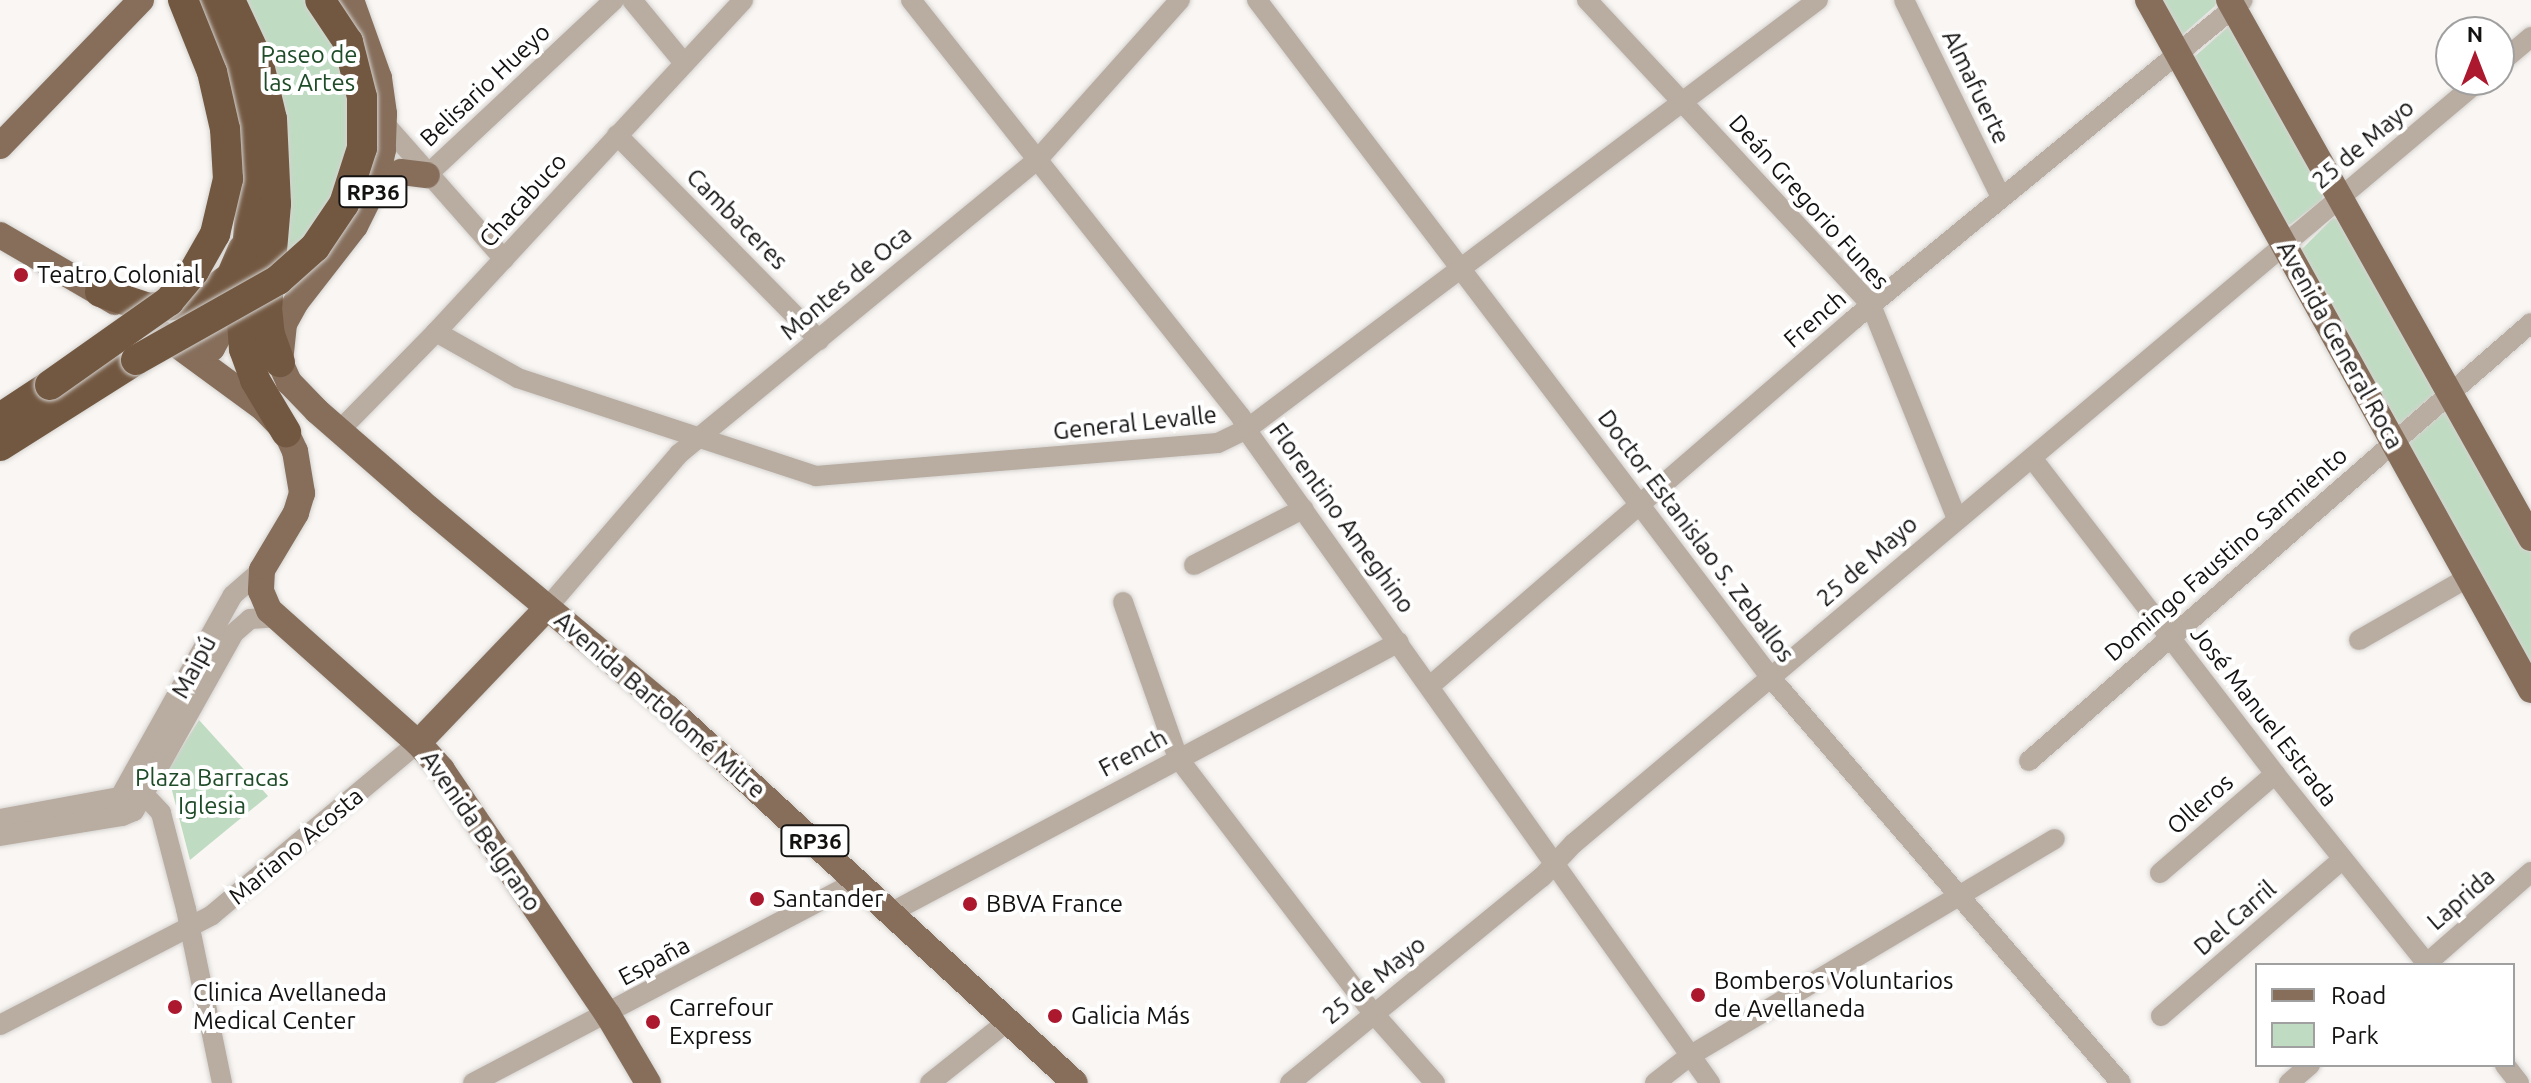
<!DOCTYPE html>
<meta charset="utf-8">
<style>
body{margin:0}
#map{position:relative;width:2531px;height:1083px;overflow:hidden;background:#f9f6f3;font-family:Ubuntu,sans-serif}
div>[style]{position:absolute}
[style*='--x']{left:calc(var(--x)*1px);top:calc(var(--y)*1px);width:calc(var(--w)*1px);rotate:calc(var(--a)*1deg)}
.green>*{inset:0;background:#bfdcc2}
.roads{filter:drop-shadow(0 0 2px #d4d2cf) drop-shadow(0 0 2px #d4d2cf)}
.minor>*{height:20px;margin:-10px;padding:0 10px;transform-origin:10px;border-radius:10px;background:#b9aca1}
.major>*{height:26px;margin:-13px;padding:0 13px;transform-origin:13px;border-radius:13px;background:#866e5b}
.highway>*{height:30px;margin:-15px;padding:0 15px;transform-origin:15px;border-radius:15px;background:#735841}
.bridges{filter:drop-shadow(0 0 2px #d4d2cf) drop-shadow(0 0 2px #d4d2cf)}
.highway-bridge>*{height:30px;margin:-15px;padding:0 15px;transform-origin:15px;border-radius:15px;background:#735841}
.dots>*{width:22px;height:22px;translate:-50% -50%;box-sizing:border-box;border:4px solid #fff;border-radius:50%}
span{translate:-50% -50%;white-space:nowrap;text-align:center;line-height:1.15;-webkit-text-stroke:8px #fff;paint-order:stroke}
.shield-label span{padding:2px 6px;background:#fff;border:2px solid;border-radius:6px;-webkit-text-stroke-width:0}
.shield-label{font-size:22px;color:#131211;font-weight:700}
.park-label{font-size:24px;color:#1f4c28}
.street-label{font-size:24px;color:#131211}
.poi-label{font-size:24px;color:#131211}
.left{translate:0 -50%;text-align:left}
.legend{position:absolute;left:2255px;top:963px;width:260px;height:104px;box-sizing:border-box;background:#fff;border:2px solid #a1a0a0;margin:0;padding:10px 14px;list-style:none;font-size:24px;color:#131211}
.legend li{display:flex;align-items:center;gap:16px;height:40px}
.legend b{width:40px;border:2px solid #a1a0a0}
.north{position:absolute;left:2435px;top:16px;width:80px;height:80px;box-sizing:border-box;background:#fff;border:2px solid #a1a0a0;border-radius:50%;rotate:0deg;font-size:22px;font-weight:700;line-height:32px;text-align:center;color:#131211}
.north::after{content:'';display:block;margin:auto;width:28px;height:36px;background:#ac182e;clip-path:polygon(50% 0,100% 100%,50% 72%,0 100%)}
</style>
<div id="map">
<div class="green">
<i style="clip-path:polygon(238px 0,307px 0,348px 55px,347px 190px,272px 272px)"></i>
<i style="clip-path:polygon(2157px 0,2217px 0,2215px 6px,2182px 35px,2175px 33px)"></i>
<i style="clip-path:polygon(2228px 27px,2235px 28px,2324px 188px,2322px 200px,2291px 224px,2283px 226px,2193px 58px)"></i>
<i style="clip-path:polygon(2333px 218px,2341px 220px,2531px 538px,2531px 690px,2300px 251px)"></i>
<i style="clip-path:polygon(199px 720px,268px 796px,190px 860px,167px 771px)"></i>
</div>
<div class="roads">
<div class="minor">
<i style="--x:632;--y:0;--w:82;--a:50.5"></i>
<i style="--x:911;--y:0;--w:532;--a:51.64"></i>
<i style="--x:1241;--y:417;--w:20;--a:63"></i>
<i style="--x:1250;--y:435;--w:795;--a:54.63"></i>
<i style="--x:1257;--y:0;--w:851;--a:52.83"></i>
<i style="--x:1771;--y:678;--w:535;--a:49.17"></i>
<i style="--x:1587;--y:0;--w:417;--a:47"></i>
<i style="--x:1871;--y:305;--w:231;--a:68.1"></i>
<i style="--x:1904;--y:0;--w:220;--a:63.8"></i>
<i style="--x:2499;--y:64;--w:42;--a:-40.2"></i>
<i style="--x:385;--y:124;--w:180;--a:48.6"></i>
<i style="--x:617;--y:135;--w:288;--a:45.4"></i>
<i style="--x:427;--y:175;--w:256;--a:-43.1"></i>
<i style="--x:436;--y:332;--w:94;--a:29.3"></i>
<i style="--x:518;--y:378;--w:314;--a:18.2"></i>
<i style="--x:816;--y:476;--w:403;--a:-4.7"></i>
<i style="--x:1218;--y:443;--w:32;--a:-26"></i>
<i style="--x:1247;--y:429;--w:714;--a:-36.92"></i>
<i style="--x:339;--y:431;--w:139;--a:-45.6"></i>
<i style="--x:436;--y:332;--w:452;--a:-47.2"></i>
<i style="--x:2032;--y:458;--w:399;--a:52.4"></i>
<i style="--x:2275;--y:774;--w:245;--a:51.3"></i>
<i style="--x:1194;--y:565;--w:123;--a:-27.2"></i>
<i style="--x:1123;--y:602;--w:165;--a:70.6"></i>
<i style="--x:1178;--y:758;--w:322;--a:52.6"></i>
<i style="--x:1374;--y:1014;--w:92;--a:48.5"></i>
<i style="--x:547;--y:608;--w:203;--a:-49.4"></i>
<i style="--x:679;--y:454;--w:466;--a:-39.4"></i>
<i style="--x:1039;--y:158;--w:212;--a:-48.3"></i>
<i style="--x:2359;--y:640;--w:127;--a:-29.8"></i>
<i style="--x:1430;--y:686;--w:559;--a:-40.87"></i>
<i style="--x:1853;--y:320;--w:504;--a:-39.37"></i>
<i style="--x:2029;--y:761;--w:666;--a:-41.11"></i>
<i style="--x:138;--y:788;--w:34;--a:47"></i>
<i style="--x:161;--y:813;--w:99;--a:75.4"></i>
<i style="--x:186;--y:909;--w:178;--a:78.3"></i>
<i style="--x:0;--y:819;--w:122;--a:-10.4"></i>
<i style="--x:120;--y:797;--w:231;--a:-60.8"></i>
<i style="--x:233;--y:595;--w:38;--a:-41"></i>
<i style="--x:0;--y:836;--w:124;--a:-9.3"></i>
<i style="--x:122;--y:816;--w:13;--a:-23"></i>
<i style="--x:134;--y:811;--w:204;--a:-60.7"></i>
<i style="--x:234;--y:633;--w:21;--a:-41"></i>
<i style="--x:250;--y:619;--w:26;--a:-4"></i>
<i style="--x:2160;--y:873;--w:152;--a:-40.7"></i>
<i style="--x:892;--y:912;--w:574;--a:-28.04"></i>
<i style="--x:2425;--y:965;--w:141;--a:-41.3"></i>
<i style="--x:2161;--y:1016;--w:240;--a:-40.8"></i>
<i style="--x:0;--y:1025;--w:239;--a:-27.4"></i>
<i style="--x:212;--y:915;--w:268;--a:-39.9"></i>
<i style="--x:2505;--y:1065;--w:23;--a:52"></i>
<i style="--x:473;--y:1083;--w:435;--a:-27.7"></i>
<i style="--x:930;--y:1083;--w:100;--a:-38.5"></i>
<i style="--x:1290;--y:1083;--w:325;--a:-39.3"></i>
<i style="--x:1542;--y:877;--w:45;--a:-46.8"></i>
<i style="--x:1573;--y:844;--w:1186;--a:-40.11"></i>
<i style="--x:1655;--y:1083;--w:46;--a:-37.9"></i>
<i style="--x:1691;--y:1055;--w:423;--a:-30.7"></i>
<i style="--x:2289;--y:1083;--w:28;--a:-41"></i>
</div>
<div class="major">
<i style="--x:351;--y:0;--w:83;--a:70.3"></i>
<i style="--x:379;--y:78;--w:36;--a:82"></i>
<i style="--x:384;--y:114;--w:36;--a:92"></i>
<i style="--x:383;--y:150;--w:39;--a:103"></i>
<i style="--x:374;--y:188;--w:42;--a:116.6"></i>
<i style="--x:355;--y:226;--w:96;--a:127.8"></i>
<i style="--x:296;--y:302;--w:25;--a:119"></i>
<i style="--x:284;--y:324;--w:38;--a:96"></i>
<i style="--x:280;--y:362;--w:22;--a:66"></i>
<i style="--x:289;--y:382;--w:40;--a:46"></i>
<i style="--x:317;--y:411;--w:137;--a:41.1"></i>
<i style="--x:420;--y:501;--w:323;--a:39.9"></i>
<i style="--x:668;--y:708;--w:553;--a:42.66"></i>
<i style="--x:2148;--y:0;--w:789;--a:60.97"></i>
<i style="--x:2229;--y:0;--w:617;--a:60.69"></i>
<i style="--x:0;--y:146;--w:203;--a:-46"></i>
<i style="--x:376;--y:185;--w:28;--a:-27"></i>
<i style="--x:401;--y:172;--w:26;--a:7"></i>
<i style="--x:0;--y:235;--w:133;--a:30.2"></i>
<i style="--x:158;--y:331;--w:132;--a:36.3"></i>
<i style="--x:264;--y:409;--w:32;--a:46"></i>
<i style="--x:286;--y:432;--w:21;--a:65"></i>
<i style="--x:295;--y:451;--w:43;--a:80.5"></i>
<i style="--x:302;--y:493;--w:21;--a:107"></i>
<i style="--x:296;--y:513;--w:66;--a:120.8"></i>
<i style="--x:262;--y:570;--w:21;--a:93"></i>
<i style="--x:261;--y:591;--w:21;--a:67"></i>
<i style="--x:269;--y:610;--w:200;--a:41.8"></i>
<i style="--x:418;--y:743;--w:36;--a:48"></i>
<i style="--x:442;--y:770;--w:296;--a:55.9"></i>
<i style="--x:608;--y:1015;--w:79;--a:59.5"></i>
<i style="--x:192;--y:354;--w:21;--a:-17"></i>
<i style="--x:212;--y:348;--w:18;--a:-61"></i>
<i style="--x:221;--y:332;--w:15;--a:-101"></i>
<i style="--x:218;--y:317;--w:19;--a:-152"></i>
<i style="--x:418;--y:743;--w:187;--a:-46.3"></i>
</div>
<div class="highway">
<i style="--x:200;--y:0;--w:86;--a:66.1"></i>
<i style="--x:235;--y:79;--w:61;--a:77.8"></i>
<i style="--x:248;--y:139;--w:58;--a:87"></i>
<i style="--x:251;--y:197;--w:124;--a:94.2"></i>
<i style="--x:242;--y:321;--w:28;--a:86"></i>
<i style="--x:244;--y:349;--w:33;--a:70"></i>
<i style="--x:255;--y:380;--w:61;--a:59.2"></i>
<i style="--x:230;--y:0;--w:66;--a:65"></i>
<i style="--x:258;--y:60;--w:61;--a:76.7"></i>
<i style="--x:272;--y:119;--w:85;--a:87.3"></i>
<i style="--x:276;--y:204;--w:104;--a:94.9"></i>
<i style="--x:267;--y:308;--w:27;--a:84"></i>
<i style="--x:270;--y:335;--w:29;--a:70"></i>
<i style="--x:100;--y:292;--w:52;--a:18.1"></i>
<i style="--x:149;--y:308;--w:47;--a:-7.3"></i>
<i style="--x:196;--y:302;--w:43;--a:-35.5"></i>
<i style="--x:231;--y:277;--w:30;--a:-67"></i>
<i style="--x:0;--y:418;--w:60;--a:-33.4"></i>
<i style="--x:0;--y:446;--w:161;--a:-32.3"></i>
</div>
</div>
<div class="bridges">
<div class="highway-bridge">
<i style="--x:136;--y:360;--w:163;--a:-29.4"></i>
<i style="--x:278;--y:280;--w:50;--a:-41.7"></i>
<i style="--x:315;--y:247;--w:52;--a:-56"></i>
<i style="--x:344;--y:204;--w:59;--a:-72.2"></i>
<i style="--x:362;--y:148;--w:51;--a:-90"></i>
<i style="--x:362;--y:97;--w:57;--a:-104.3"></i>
<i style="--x:348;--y:42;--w:50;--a:-123.7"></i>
<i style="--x:50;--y:385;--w:146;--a:-35.2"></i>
<i style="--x:169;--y:301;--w:39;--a:-50"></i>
<i style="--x:194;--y:271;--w:43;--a:-60.4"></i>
<i style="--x:215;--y:234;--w:57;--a:-76.7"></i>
<i style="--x:228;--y:179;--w:50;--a:-93.4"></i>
<i style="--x:225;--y:129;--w:58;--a:-102.8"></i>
<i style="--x:212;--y:72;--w:78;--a:-111.9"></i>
</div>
</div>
<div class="dots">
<i style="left:21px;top:275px;background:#ac182e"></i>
<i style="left:757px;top:899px;background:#ac182e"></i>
<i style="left:970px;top:904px;background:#ac182e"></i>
<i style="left:1698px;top:995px;background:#ac182e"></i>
<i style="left:175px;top:1007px;background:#ac182e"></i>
<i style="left:1055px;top:1016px;background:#ac182e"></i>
<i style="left:653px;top:1022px;background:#ac182e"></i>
</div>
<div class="shield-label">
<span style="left:373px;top:192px">RP36</span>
<span style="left:815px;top:841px">RP36</span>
</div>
<div class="park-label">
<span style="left:309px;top:69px">Paseo de<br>las Artes</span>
<span style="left:212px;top:792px">Plaza Barracas<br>Iglesia</span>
</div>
<div class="street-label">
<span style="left:485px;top:85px;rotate:-43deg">Belisario Hueyo</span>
<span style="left:1976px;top:87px;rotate:64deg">Almafuerte</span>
<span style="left:2363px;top:144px;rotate:-40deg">25 de Mayo</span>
<span style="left:523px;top:200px;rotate:-48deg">Chacabuco</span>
<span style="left:1809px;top:202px;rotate:48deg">Deán Gregorio Funes</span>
<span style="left:737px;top:219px;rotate:45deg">Cambaceres</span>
<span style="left:846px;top:283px;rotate:-40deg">Montes de Oca</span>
<span style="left:1815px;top:319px;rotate:-41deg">French</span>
<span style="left:2340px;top:345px;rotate:61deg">Avenida General Roca</span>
<span style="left:1135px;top:423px;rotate:-6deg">General Levalle</span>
<span style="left:1342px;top:518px;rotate:54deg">Florentino Ameghino</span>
<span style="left:1696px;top:536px;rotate:53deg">Doctor Estanislao S. Zeballos</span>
<span style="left:2226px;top:554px;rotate:-41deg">Domingo Faustino Sarmiento</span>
<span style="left:1867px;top:561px;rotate:-41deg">25 de Mayo</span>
<span style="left:194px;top:667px;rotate:-62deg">Maipú</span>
<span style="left:660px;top:705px;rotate:41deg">Avenida Bartolomé Mitre</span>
<span style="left:2264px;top:716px;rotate:52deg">José Manuel Estrada</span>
<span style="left:1133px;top:753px;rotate:-28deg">French</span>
<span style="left:2200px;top:804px;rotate:-41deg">Olleros</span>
<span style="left:481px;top:831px;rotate:55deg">Avenida Belgrano</span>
<span style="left:296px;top:846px;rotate:-40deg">Mariano Acosta</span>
<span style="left:2461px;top:899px;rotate:-41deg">Laprida</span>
<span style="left:2235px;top:918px;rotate:-41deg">Del Carril</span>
<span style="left:654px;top:961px;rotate:-28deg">España</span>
<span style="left:1374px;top:980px;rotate:-39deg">25 de Mayo</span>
</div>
<div class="poi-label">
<span class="left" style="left:37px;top:275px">Teatro Colonial</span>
<span class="left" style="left:773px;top:899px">Santander</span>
<span class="left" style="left:986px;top:904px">BBVA France</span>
<span class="left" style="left:1714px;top:995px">Bomberos Voluntarios<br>de Avellaneda</span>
<span class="left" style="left:193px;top:1007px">Clinica Avellaneda<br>Medical Center</span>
<span class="left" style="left:669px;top:1022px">Carrefour<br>Express</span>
<span class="left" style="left:1071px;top:1016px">Galicia Más</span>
</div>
<ul class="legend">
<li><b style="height:10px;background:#866e5b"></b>Road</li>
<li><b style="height:22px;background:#bfdcc2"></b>Park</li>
</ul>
<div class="north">N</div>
</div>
